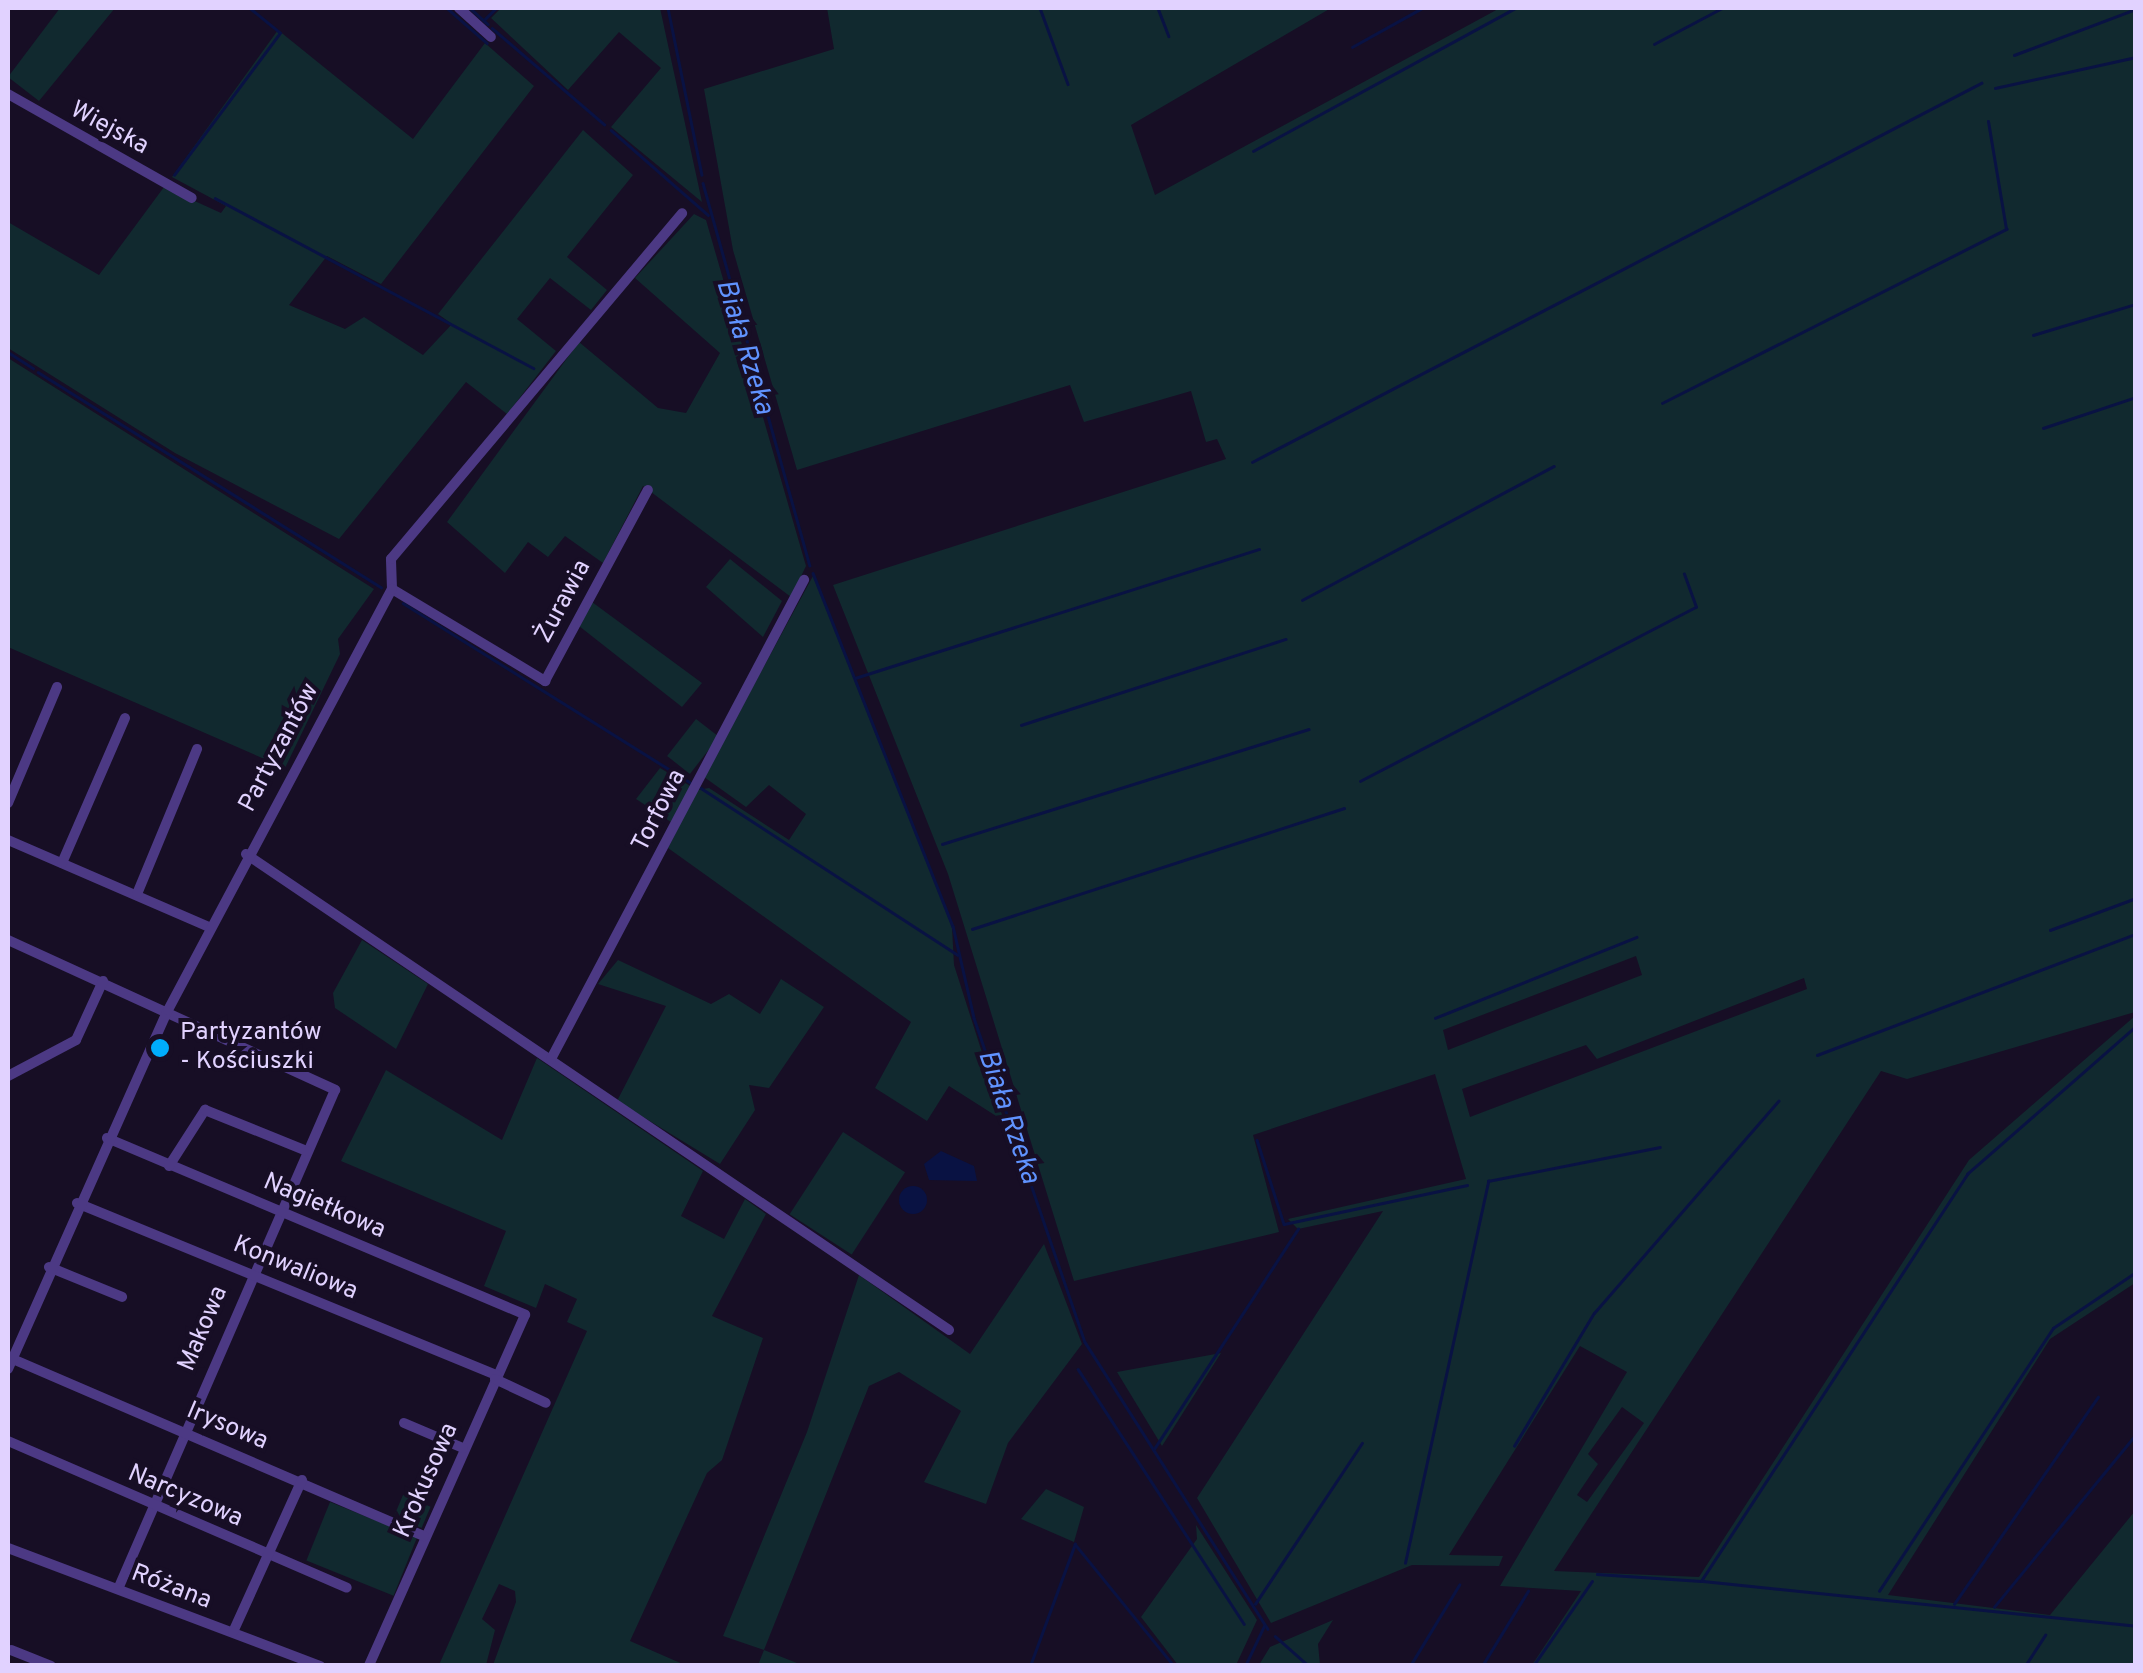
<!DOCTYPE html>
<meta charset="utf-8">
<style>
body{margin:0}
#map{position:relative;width:2143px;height:1673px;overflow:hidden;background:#170e25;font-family:Overpass,sans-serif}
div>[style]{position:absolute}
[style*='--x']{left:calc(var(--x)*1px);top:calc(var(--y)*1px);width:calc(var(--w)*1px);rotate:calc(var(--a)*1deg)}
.green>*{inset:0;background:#11292f;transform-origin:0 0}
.water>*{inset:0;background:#091243}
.round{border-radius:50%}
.stream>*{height:2.5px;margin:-1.25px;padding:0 1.25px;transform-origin:1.25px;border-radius:1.25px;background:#091243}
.minor>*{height:10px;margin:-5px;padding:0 5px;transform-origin:5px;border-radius:5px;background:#4c3984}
.dots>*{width:28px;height:28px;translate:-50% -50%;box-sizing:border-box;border:5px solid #170e25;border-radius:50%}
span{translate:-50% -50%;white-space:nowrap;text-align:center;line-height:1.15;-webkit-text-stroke:8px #170e25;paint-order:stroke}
.street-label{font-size:25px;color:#e1d2ff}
.poi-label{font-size:25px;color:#e1d2ff}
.left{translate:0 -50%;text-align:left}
.water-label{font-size:28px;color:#6093ff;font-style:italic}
.frame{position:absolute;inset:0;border:10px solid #e1d2ff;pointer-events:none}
</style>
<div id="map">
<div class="green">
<i style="clip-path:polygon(60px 8px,115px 8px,39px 101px,8px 77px)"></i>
<i style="clip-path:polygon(501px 8px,660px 8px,702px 202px,611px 127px,661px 68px,619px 32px,568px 90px,491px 18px)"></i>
<i style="clip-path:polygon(evenodd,827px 8px,1331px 8px,1131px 125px,1155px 195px,1500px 8px,2135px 8px,2135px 1012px,1907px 1079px,1881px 1071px,1554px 1571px,1699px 1577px,1969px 1160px,2135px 1016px,2135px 1283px,2050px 1339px,1888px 1595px,2050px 1615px,2135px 1511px,2135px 1665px,1532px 1665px,1581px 1591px,1500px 1586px,1627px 1372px,1580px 1346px,1449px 1555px,1503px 1556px,1499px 1566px,1412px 1565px,1271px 1623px,1197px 1498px,1383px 1211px,1298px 1229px,1288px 1219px,1466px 1179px,1435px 1074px,1253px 1135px,1279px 1232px,1074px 1281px,948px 874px,833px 585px,1226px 459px,1217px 439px,1206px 442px,1191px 391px,1084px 422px,1070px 385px,797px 470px,733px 250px,704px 89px,834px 49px,827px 8px,1636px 956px,1642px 975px,1448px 1050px,1443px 1030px,1636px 956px,827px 8px,1804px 978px,1807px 989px,1470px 1117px,1462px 1089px,1586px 1045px,1597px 1059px,1804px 978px,827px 8px,1622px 1407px,1644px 1423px,1587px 1502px,1577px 1495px,1598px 1464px,1588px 1454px,1622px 1407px)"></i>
<i style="clip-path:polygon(278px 30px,413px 139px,485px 43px,534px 86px,381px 284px,327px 256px,289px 305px,345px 329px,364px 317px,423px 355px,452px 324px,438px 314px,583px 130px,633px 175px,567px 257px,607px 290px,591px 310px,550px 278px,517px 319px,556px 351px,507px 414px,466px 382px,339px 539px,175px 453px,8px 348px,8px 222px,99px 275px,164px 187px,221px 213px,226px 206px,172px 177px)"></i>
<i style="clip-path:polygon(694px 214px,706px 220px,806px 566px,791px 597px,643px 486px,603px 563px,565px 536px,548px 557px,528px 542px,505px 573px,447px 522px,579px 342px,658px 408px,686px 413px,720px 353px,635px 278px)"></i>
<i style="clip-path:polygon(8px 358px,374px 589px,338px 639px,340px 654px,285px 768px,8px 647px)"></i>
<i style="clip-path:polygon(730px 559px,782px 601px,763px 637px,706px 587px)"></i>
<i style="clip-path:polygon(813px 576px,952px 927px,954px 965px,1004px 1121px,949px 1086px,927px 1121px,875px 1088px,911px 1022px,668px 848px,697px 790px,709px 788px,789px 840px,806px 814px,769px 785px,746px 807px,704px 777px)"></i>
<i style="clip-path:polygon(592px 602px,702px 683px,682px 707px,579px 626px)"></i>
<i style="left:696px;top:719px;width:29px;height:47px;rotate:38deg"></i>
<i style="clip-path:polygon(660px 768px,692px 787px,671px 822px,636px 799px)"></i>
<i style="clip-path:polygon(362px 940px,428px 984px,396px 1049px,335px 1008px,333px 993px)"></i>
<i style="clip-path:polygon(618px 960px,711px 1004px,729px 994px,760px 1014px,781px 979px,824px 1007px,769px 1088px,749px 1085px,755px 1110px,720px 1164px,617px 1101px,666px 1006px,598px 984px)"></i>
<i style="clip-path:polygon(537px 1058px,703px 1171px,681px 1216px,724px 1239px,745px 1199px,766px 1214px,712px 1316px,763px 1338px,722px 1460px,707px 1473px,630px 1641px,685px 1665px,493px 1665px,516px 1602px,515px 1591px,499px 1584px,482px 1619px,495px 1630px,486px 1665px,439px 1665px,587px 1331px,567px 1322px,577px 1299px,545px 1284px,536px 1308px,484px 1286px,506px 1231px,341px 1161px,386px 1070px,502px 1140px)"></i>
<i style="left:843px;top:1132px;width:74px;height:98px;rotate:33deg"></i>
<i style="clip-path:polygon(1044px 1244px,1082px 1344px,1008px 1443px,986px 1504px,924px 1482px,961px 1411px,899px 1372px,869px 1386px,764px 1650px,802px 1665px,758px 1665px,764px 1650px,723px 1636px,807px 1432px,859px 1275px,970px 1354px)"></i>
<i style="clip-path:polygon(1221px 1353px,1162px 1446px,1117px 1372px)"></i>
<i style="clip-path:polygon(1046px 1489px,1084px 1507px,1074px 1542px,1021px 1519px)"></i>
<i style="left:403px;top:1495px;width:30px;height:23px;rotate:23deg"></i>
<i style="left:330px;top:1502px;width:94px;height:63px;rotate:22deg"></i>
<i style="clip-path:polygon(1196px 1525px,1257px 1620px,1236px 1665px,1178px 1665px,1141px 1617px,1197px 1539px)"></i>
<i style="clip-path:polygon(1333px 1620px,1318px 1644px,1320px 1665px,1259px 1665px,1270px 1647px)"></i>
</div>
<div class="water">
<i style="clip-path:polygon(941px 1151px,974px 1166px,977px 1181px,929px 1180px,924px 1164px)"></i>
<i class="round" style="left:899px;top:1186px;width:28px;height:28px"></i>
</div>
<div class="stream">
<i style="--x:447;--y:8;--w:53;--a:41.2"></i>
<i style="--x:470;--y:8;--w:24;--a:42"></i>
<i style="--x:668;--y:8;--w:170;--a:78.5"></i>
<i style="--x:1040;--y:8;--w:81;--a:69.8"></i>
<i style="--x:1158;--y:8;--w:30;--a:69"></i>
<i style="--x:485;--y:19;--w:16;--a:-45"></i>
<i style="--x:492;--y:28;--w:148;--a:40.6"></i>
<i style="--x:1654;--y:44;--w:77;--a:-27.9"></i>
<i style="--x:1352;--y:47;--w:80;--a:-29.1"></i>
<i style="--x:2014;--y:55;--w:130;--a:-20.7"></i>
<i style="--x:1995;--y:88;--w:144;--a:-12.4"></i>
<i style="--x:611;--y:130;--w:129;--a:41.2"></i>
<i style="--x:1253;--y:151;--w:298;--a:-28.6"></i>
<i style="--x:174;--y:175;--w:177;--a:-53.3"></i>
<i style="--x:280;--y:33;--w:40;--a:-141"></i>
<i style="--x:703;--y:183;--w:397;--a:74.4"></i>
<i style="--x:215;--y:198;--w:361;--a:28.1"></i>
<i style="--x:2033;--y:335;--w:108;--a:-16.8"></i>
<i style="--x:8;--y:352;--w:30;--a:33"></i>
<i style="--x:38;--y:372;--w:405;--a:32.1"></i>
<i style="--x:1662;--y:403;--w:386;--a:-26.8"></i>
<i style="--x:2006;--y:229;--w:109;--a:-99.5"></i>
<i style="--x:2043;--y:428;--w:98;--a:-18.4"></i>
<i style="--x:1252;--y:462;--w:822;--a:-27.47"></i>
<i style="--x:813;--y:573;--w:380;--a:68.4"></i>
<i style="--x:953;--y:926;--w:94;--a:77.1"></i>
<i style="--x:974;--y:1018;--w:342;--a:71.1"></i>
<i style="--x:1085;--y:1342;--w:340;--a:57.5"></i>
<i style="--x:1302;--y:600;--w:285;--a:-28"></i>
<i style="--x:403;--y:603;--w:338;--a:32"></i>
<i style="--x:855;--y:678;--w:424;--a:-17.7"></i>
<i style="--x:1021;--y:725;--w:278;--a:-18"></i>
<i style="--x:1360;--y:781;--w:378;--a:-27.4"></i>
<i style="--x:1696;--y:607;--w:35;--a:-110"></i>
<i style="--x:701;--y:788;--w:306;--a:33"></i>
<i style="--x:942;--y:844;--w:384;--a:-17.4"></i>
<i style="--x:972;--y:929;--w:391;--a:-18"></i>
<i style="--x:2050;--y:930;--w:92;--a:-20.4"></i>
<i style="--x:1435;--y:1018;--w:217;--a:-21.9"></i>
<i style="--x:1817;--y:1055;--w:341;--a:-20.8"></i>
<i style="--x:1257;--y:1140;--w:88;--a:72.2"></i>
<i style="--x:1284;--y:1224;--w:187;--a:-12"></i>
<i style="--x:1078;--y:1369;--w:304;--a:56.9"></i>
<i style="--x:1514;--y:1446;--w:155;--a:-59"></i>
<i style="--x:1594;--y:1313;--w:281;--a:-49"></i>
<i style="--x:1154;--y:1449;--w:263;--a:-56.8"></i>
<i style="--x:1405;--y:1563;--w:391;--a:-77.7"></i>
<i style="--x:1488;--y:1181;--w:175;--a:-11.2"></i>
<i style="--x:1597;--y:1574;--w:104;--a:3.9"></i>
<i style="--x:1701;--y:1581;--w:486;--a:-56.8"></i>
<i style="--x:1967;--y:1174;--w:225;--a:-41.2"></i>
<i style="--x:1703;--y:1581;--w:435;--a:5.9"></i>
<i style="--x:1879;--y:1591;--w:315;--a:-56.5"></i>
<i style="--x:2053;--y:1328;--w:100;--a:-34"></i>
<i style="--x:1255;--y:1604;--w:193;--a:-56.4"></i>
<i style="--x:1954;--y:1604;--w:252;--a:-55.2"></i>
<i style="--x:1994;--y:1607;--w:224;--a:-50.6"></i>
<i style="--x:1275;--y:1636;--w:45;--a:41.4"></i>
<i style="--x:1273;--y:1664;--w:3;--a:45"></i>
<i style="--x:1030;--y:1666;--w:130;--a:-69.8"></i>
<i style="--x:1075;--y:1544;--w:157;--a:50.9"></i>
<i style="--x:1245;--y:1666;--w:44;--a:-64.6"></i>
<i style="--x:1410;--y:1666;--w:95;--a:-58.8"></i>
<i style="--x:1482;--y:1666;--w:88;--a:-58.5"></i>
<i style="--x:1533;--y:1666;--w:103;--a:-55.2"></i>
<i style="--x:2025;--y:1666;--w:37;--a:-57"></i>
</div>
<div class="minor">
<i style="--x:459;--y:8;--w:43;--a:42.2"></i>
<i style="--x:8;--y:94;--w:211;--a:29.5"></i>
<i style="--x:392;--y:589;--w:30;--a:-92"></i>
<i style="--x:391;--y:559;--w:452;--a:-49.9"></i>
<i style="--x:392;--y:589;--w:179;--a:31"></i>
<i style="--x:545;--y:681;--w:217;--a:-61.7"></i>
<i style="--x:8;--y:803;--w:126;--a:-67.1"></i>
<i style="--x:8;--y:840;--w:219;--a:23.4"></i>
<i style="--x:246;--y:854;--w:849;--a:34.1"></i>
<i style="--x:62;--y:863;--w:158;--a:-66.5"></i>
<i style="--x:137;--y:894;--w:157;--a:-67.5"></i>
<i style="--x:8;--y:940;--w:360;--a:24.6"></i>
<i style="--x:335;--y:1090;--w:544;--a:113.5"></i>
<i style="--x:551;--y:1059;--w:542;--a:-62.16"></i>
<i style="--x:8;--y:1076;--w:77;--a:-27.9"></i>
<i style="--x:76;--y:1040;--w:65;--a:-65.4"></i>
<i style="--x:107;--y:1138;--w:454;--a:22.9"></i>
<i style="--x:525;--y:1315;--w:384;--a:114"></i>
<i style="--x:169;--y:1166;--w:67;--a:-57.3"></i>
<i style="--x:205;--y:1110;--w:110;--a:21.9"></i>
<i style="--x:77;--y:1203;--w:454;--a:22.3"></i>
<i style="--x:49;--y:1267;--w:79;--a:22.3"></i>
<i style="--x:8;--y:1357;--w:453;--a:23.3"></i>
<i style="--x:8;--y:1369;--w:393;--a:-66"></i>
<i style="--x:168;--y:1010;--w:477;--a:-62"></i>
<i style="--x:495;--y:1379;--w:56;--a:25.2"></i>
<i style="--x:404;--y:1423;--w:64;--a:23"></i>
<i style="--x:8;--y:1441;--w:369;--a:23.4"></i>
<i style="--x:8;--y:1548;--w:334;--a:20.7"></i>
<i style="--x:233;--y:1632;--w:167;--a:-65.6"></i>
<i style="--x:11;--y:1650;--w:43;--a:21.8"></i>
</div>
<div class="dots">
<i style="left:160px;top:1048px;background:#00adfd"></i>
</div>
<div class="street-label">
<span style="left:109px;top:129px;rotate:28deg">Wiejska</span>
<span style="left:564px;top:602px;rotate:-62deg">Żurawia</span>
<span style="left:280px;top:748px;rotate:-62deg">Partyzantów</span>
<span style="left:660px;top:811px;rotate:-63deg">Torfowa</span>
<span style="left:324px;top:1207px;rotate:23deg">Nagietkowa</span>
<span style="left:295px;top:1269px;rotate:22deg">Konwaliowa</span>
<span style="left:204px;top:1329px;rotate:-67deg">Makowa</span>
<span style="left:227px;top:1427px;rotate:23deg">Irysowa</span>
<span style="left:427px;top:1481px;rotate:-66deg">Krokusowa</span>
<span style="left:185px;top:1497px;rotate:23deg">Narcyzowa</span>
<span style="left:171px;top:1588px;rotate:21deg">Różana</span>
</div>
<div class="poi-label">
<span class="left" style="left:180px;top:1048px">Partyzantów<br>- Kościuszki</span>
</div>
<div class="water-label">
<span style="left:744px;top:347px;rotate:73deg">Biała Rzeka</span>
<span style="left:1008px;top:1117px;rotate:71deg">Biała Rzeka</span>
</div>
<div class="frame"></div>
</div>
